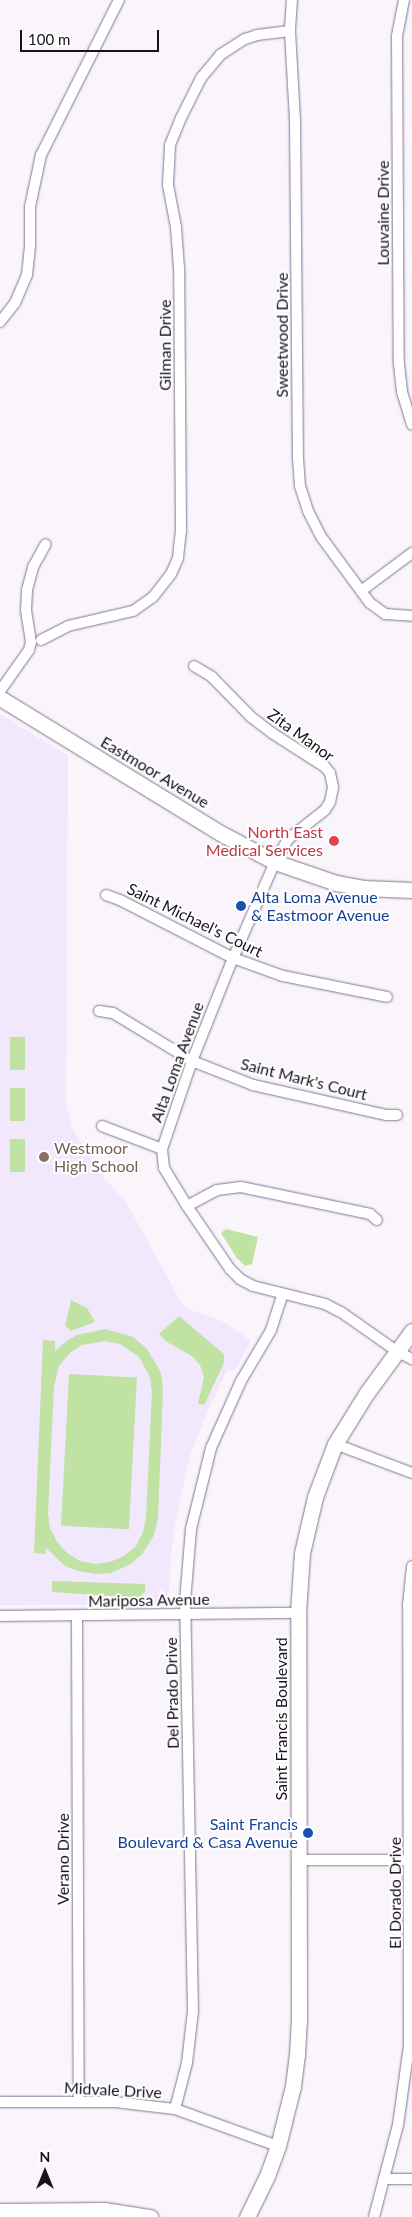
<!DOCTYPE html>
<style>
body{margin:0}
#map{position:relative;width:412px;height:2217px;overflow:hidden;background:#f9f5fb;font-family:Lato,sans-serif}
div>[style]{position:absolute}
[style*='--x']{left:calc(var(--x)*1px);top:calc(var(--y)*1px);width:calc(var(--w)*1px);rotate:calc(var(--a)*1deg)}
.education>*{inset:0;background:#f1e8fd}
.green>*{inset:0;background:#c0e2a2;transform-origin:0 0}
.roads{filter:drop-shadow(0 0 1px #857390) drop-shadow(0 0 1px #857390)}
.street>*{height:10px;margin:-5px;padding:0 5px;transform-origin:5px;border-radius:5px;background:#fff}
.secondary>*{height:15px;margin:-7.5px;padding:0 7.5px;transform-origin:7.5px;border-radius:7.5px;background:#fff}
.dots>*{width:14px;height:14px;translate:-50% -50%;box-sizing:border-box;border:2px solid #fff;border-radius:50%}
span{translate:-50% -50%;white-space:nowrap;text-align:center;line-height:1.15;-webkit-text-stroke:4px #fff;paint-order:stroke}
.street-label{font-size:16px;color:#19121d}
.health-label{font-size:16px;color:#be3a42}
.right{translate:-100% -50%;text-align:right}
.transit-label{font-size:16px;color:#164399}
.left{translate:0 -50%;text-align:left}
.education-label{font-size:16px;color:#785e54}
.north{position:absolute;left:20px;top:2147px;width:50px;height:50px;-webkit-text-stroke:4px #fff;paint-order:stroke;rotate:0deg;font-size:14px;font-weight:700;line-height:20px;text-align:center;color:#19121d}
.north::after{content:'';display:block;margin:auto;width:18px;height:22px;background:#19121d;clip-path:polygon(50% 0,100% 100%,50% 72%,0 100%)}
.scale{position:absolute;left:20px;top:30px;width:139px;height:22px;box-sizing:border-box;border:2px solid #19121d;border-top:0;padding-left:6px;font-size:15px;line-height:18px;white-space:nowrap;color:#19121d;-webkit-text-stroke:4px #fff;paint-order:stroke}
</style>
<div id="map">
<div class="education">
<i style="clip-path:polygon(0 714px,68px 756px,66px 1103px,72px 1128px,95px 1168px,126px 1202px,181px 1302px,188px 1309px,222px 1321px,251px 1341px,235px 1370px,227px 1371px,209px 1408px,190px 1456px,173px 1533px,168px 1605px,0 1605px)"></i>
</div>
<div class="green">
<i style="left:10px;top:1037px;width:15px;height:33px"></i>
<i style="left:10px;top:1088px;width:15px;height:33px"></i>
<i style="left:10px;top:1139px;width:15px;height:33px"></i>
<i style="clip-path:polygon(226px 1229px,258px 1237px,252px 1264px,245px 1266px,236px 1257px,221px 1233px)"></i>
<i style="clip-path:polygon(71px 1300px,87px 1308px,95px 1322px,71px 1331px,65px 1326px)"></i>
<i style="clip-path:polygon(179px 1316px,224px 1354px,224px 1363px,204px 1405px,198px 1404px,204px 1377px,200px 1365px,192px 1356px,167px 1342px,159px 1334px)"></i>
<i style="clip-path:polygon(evenodd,105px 1329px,133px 1337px,147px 1349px,161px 1373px,163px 1392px,158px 1518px,154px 1535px,143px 1553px,131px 1564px,111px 1573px,96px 1574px,78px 1571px,65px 1566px,46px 1548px,46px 1554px,34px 1553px,43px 1340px,55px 1341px,55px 1351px,68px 1340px,77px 1335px,105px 1329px,105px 1341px,120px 1344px,139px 1357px,150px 1377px,152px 1392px,146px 1517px,143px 1532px,136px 1546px,124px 1556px,110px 1562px,95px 1564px,80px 1561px,67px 1553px,57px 1542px,50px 1528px,48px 1513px,54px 1386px,59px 1366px,70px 1353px,82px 1345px,105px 1341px)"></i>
<i style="left:69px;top:1374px;width:68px;height:152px;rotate:3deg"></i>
<i style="clip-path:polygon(52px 1581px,145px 1584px,145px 1592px,138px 1598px,52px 1592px)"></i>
</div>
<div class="roads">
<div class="street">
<i style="--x:292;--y:0;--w:31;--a:94"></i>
<i style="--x:290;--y:31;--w:89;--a:86.8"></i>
<i style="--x:295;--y:120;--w:338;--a:89.5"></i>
<i style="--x:298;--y:458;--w:28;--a:86"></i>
<i style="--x:300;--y:486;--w:26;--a:72"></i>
<i style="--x:308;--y:511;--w:30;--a:63"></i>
<i style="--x:322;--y:538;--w:81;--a:53.6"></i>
<i style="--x:370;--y:603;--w:19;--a:36"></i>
<i style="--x:385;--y:614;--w:27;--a:4"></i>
<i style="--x:404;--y:0;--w:37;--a:101"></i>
<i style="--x:397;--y:36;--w:328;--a:89.7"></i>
<i style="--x:399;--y:364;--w:28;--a:84"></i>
<i style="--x:402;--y:392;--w:34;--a:73"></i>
<i style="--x:0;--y:322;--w:24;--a:-52"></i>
<i style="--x:15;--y:303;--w:30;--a:-67"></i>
<i style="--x:27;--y:275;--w:31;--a:-84"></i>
<i style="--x:30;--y:244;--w:37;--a:-90"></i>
<i style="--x:30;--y:207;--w:53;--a:-78.1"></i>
<i style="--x:41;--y:155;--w:174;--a:-63.3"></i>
<i style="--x:361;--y:591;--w:64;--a:-36.7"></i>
<i style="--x:41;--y:640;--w:30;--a:-27"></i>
<i style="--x:68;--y:626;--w:67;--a:-13"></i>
<i style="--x:133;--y:611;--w:24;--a:-35"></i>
<i style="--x:153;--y:597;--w:29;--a:-52"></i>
<i style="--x:171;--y:574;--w:17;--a:-66"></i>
<i style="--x:178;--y:558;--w:27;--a:-84"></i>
<i style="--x:181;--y:531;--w:263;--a:-90.4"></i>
<i style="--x:179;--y:268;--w:41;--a:-94.2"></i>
<i style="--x:176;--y:227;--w:43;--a:-100.8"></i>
<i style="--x:168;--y:185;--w:40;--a:-87.1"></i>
<i style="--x:170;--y:145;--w:29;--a:-68"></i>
<i style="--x:181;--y:118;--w:45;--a:-63.4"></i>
<i style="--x:201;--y:78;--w:30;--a:-50"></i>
<i style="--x:220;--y:55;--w:30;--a:-33"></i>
<i style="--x:245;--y:39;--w:13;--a:-18"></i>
<i style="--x:257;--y:35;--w:33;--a:-7"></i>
<i style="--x:194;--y:666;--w:21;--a:31"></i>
<i style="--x:212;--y:677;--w:56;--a:45.7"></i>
<i style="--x:251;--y:717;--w:26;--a:37"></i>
<i style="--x:272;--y:733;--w:63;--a:32.7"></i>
<i style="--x:325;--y:767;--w:8;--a:50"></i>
<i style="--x:330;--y:773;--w:14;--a:78"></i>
<i style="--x:333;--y:787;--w:15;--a:101"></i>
<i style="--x:330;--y:802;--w:9;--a:122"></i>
<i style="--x:325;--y:810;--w:47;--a:141.9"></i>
<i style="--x:288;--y:839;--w:26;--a:119"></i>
<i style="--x:275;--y:862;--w:105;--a:113.6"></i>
<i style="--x:233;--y:958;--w:111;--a:111.7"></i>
<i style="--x:192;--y:1061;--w:93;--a:108.8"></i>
<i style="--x:162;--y:1149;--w:19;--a:84"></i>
<i style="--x:164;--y:1168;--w:44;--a:58.8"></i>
<i style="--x:187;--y:1206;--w:76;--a:55.7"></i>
<i style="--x:230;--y:1269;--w:14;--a:45"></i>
<i style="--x:240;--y:1279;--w:15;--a:28"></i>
<i style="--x:253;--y:1286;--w:74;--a:14"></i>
<i style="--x:325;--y:1304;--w:18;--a:27"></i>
<i style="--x:341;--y:1312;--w:70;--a:35.1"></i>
<i style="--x:398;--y:1352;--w:16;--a:27"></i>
<i style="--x:0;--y:691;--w:50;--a:-54.7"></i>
<i style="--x:29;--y:650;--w:8;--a:-76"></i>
<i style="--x:31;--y:642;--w:32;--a:-99"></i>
<i style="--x:26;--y:610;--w:20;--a:-87"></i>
<i style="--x:27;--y:590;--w:24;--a:-75"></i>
<i style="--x:33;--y:567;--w:26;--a:-61"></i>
<i style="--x:106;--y:895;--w:15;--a:20"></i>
<i style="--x:120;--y:900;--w:127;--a:27.2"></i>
<i style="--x:233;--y:958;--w:53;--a:19.8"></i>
<i style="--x:283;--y:976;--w:106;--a:11.4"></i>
<i style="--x:99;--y:1011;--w:14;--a:8"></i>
<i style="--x:113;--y:1013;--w:92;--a:31.3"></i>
<i style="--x:192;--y:1061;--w:66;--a:21.5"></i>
<i style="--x:253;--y:1085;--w:136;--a:12.7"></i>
<i style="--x:386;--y:1115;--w:11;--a:0"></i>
<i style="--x:102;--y:1126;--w:64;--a:21"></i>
<i style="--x:187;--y:1206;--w:34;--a:-28"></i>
<i style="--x:217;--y:1190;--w:24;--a:-7"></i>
<i style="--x:241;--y:1187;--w:132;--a:11.8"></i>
<i style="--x:370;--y:1214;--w:9;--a:41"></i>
<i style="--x:335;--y:1444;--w:82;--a:20.6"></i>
<i style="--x:0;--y:1616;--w:298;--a:-0.6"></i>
<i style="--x:77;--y:1616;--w:486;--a:89.8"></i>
<i style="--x:299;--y:1860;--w:111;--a:0"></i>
<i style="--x:0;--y:2102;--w:115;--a:0"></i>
<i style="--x:115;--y:2102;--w:60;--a:6.7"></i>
<i style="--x:175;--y:2109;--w:109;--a:19.8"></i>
<i style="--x:175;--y:2109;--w:48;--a:-75.4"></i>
<i style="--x:187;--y:2063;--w:52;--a:-83.4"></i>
<i style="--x:193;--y:2011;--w:409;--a:-91.1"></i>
<i style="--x:185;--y:1602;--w:73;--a:-85.3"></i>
<i style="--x:191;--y:1529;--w:83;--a:-76.1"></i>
<i style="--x:211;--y:1448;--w:73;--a:-65.9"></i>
<i style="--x:241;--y:1381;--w:59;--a:-59.5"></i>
<i style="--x:271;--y:1330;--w:38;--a:-72"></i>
<i style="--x:384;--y:2179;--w:28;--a:0"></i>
<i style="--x:374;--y:2217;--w:95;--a:-75.4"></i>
<i style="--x:398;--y:2125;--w:80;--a:-82.1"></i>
<i style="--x:409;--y:2046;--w:441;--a:-90.1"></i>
<i style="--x:408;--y:1605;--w:39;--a:-84"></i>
</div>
<div class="secondary">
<i style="--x:0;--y:698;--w:263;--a:31.5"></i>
<i style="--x:224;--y:835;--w:58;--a:27.9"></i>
<i style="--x:275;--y:862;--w:65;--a:19"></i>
<i style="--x:336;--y:883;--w:28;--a:10"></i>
<i style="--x:364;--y:888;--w:48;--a:2.4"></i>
<i style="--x:0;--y:2211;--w:104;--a:-0.6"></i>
<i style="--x:104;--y:2210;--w:47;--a:8.7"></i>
<i style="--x:247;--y:2217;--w:46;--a:-64"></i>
<i style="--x:267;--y:2176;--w:32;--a:-70"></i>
<i style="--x:278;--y:2146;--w:62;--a:-76"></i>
<i style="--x:293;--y:2086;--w:31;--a:-83"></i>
<i style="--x:297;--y:2055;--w:33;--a:-87"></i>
<i style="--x:299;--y:2022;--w:409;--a:-90.1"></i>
<i style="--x:298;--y:1613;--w:60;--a:-86.2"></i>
<i style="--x:302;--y:1553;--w:57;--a:-76.9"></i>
<i style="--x:315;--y:1497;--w:57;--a:-69.3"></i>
<i style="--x:335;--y:1444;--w:59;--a:-58.2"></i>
<i style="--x:366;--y:1394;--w:78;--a:-53.9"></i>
</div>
</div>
<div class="dots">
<i style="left:334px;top:841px;background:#e0444e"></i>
<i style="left:241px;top:906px;background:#1a4fb4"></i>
<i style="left:44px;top:1157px;background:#8d6e63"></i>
<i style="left:308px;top:1833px;background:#1a4fb4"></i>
</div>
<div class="street-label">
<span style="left:383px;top:213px;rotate:-90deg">Louvaine Drive</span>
<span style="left:282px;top:335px;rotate:-90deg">Sweetwood Drive</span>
<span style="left:165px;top:345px;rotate:-90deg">Gilman Drive</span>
<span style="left:301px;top:735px;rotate:36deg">Zita Manor</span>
<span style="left:155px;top:772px;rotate:31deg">Eastmoor Avenue</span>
<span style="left:195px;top:920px;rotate:26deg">Saint Michael's Court</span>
<span style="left:177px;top:1062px;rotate:-70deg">Alta Loma Avenue</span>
<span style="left:304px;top:1079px;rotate:14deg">Saint Mark's Court</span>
<span style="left:149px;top:1600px;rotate:-1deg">Mariposa Avenue</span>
<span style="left:172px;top:1693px;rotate:-91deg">Del Prado Drive</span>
<span style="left:281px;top:1719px;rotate:-90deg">Saint Francis Boulevard</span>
<span style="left:63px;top:1859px;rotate:-90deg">Verano Drive</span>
<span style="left:395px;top:1893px;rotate:-90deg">El Dorado Drive</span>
<span style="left:113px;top:2090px;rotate:3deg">Midvale Drive</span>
</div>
<div class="health-label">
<span class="right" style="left:323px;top:841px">North East<br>Medical Services</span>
</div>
<div class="transit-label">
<span class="left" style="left:251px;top:906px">Alta Loma Avenue<br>&amp; Eastmoor Avenue</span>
<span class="right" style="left:298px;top:1833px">Saint Francis<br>Boulevard &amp; Casa Avenue</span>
</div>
<div class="education-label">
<span class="left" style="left:54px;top:1157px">Westmoor<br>High School</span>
</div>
<div class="north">N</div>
<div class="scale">100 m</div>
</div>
